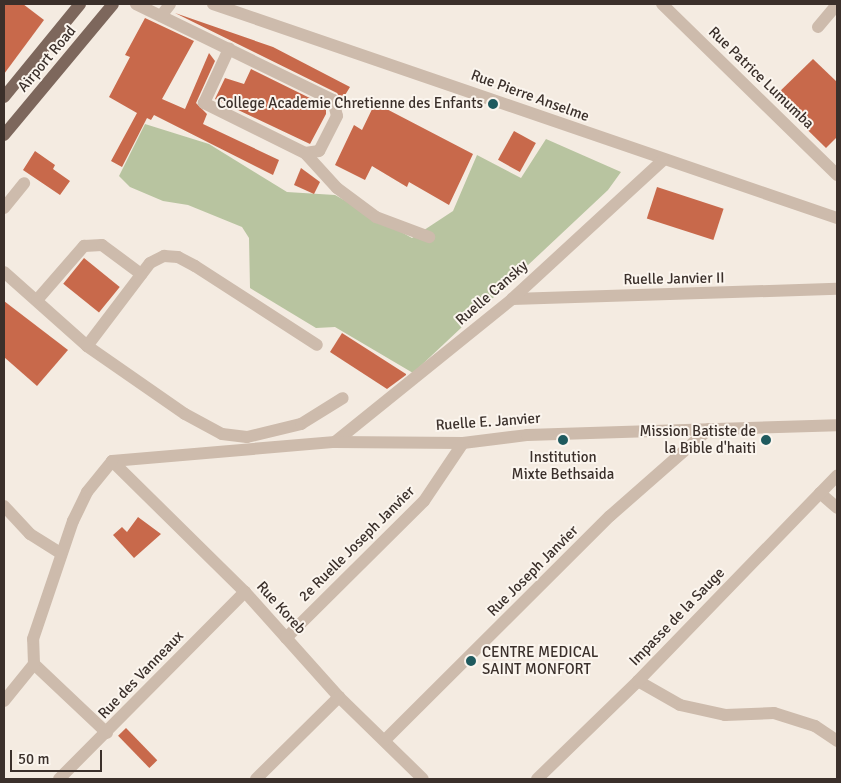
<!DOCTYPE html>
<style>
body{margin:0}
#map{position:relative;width:841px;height:783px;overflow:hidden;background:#f4ebe1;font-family:Signika,sans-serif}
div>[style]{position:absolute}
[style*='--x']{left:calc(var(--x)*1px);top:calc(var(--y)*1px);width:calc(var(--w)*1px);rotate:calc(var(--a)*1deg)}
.green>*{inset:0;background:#b8c4a0}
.building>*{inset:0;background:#c8694b;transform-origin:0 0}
.minor>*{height:12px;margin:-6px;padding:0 6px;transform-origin:6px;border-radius:6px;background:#cdbbac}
.major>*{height:12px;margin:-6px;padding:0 6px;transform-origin:6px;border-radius:6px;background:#7d675c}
.dots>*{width:14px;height:14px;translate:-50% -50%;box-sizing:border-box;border:2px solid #fbf5ee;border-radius:50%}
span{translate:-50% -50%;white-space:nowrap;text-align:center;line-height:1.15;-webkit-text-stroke:4px #fbf5ee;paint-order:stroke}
.street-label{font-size:15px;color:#3b302b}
.poi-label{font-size:15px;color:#3b302b}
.right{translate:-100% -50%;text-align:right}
.left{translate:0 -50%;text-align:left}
.frame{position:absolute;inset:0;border:5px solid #3b302b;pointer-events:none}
.scale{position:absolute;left:10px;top:750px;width:92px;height:22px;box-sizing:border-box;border:2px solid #3b302b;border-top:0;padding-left:6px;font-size:15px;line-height:18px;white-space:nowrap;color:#3b302b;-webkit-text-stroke:4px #fbf5ee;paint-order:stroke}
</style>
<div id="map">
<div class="green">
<i style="clip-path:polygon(145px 124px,209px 144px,287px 192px,335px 195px,412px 238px,453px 211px,477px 155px,521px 178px,546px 139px,621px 172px,608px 190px,413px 373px,335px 327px,316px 328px,250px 288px,249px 238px,242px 227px,188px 205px,163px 201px,130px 187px,119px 176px)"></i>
</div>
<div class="building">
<i style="clip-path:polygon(4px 4px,23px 4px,44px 20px,4px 74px)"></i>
<i style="clip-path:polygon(175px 13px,273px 47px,350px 87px,342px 100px,337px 93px)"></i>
<i style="clip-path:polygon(145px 18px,194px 41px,162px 99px,185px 109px,209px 53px,215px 61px,196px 103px,207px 114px,203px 124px,279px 160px,273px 175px,154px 115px,151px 120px,147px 118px,122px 167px,111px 161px,137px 113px,109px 97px,130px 57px,125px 55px)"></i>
<i style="clip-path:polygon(813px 59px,837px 82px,837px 137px,826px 148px,774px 97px)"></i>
<i style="clip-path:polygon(251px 69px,326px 106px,326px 114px,310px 144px,215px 99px,225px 78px,244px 84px)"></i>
<i style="clip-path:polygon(375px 103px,473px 154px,449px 205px,409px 182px,407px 187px,372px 166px,365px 180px,335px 165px,354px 125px,362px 130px)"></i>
<i style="left:514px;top:131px;width:25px;height:33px;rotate:29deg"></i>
<i style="clip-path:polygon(35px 151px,55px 165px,53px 169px,70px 181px,60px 195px,23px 170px)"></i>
<i style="clip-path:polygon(301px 168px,320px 182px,314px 194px,294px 185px)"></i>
<i style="left:657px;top:187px;width:70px;height:33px;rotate:18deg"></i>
<i style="left:84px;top:258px;width:46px;height:33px;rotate:39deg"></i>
<i style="clip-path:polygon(4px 301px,68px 350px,37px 386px,4px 357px)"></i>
<i style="clip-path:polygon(342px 333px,406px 374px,406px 375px,387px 389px,330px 352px)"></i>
<i style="clip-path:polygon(138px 517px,161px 534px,134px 558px,113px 535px,122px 527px,127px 532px)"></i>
<i style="left:126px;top:728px;width:45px;height:11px;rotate:46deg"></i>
</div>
<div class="minor">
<i style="--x:136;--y:4;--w:219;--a:26"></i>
<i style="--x:333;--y:100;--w:16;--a:76"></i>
<i style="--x:337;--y:116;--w:39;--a:117"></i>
<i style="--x:319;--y:151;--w:14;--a:172"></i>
<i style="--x:305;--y:153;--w:113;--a:-153.7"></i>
<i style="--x:204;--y:103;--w:60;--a:-65.2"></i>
<i style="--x:213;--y:4;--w:660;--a:18.93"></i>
<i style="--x:662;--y:4;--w:245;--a:44.3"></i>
<i style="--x:161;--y:16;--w:15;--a:-53"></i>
<i style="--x:818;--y:27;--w:30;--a:-50"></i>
<i style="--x:305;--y:153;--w:47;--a:47.6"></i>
<i style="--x:337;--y:188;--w:49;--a:36.6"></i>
<i style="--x:376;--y:217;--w:57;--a:20.7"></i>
<i style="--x:4;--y:208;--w:32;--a:-51"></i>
<i style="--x:4;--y:272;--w:111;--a:41.7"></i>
<i style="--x:87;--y:346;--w:119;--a:34.8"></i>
<i style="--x:185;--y:414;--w:42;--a:28.4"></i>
<i style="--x:222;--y:434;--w:25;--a:7"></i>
<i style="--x:247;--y:437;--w:56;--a:-13.5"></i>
<i style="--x:301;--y:424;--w:49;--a:-31.8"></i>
<i style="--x:512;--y:299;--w:325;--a:-1.8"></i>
<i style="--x:37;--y:300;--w:72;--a:-49"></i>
<i style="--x:84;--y:246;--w:18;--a:-3"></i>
<i style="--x:102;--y:245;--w:49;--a:36.6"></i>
<i style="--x:87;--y:346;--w:104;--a:-52.8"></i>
<i style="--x:150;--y:263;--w:16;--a:-27"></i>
<i style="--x:164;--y:256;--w:14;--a:4"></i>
<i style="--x:178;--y:257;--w:19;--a:28"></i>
<i style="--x:195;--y:266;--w:145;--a:32.9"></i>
<i style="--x:335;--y:442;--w:228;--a:-38.9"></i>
<i style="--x:512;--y:299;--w:205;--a:-42.6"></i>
<i style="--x:112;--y:461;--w:224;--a:-4.9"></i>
<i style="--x:335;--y:442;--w:128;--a:0.4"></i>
<i style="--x:463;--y:443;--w:64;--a:-7.1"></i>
<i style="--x:527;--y:435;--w:310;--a:-1.8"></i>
<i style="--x:112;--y:461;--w:187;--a:44.6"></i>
<i style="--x:245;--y:592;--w:141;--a:48.2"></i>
<i style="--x:339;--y:697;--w:117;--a:44.3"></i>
<i style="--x:820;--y:493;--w:23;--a:41"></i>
<i style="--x:4;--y:506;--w:38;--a:47"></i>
<i style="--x:30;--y:534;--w:36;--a:32"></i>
<i style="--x:286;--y:638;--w:194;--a:-44.8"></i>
<i style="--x:424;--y:501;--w:70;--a:-56.1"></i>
<i style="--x:638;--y:681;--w:48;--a:29.7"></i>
<i style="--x:680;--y:705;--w:46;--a:12.5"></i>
<i style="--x:725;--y:715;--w:49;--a:-2.3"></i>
<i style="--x:774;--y:713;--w:43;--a:17.6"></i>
<i style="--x:815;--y:726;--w:27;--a:34"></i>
<i style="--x:4;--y:701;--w:48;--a:-51"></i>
<i style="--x:107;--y:733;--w:100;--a:-136.6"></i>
<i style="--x:34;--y:664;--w:25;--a:-92"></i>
<i style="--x:33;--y:639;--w:125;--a:-71.3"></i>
<i style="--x:73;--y:521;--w:32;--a:-64"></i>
<i style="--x:87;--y:492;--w:40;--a:-51"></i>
<i style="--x:385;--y:740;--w:317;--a:-44.9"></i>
<i style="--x:610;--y:516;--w:132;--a:-41.3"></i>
<i style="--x:59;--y:779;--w:264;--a:-45.2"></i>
<i style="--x:256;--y:779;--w:117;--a:-44.7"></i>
<i style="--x:537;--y:779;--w:141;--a:-44.1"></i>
<i style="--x:638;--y:681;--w:286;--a:-45.9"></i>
</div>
<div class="major">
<i style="--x:4;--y:97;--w:120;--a:-50.7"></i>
<i style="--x:4;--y:135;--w:170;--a:-50.2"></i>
</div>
<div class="dots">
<i style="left:493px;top:104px;background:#1f5a5e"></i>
<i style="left:563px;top:440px;background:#1f5a5e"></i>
<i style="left:766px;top:440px;background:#1f5a5e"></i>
<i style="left:471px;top:661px;background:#1f5a5e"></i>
</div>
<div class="street-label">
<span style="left:47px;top:59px;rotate:-50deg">Airport Road</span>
<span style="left:761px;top:78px;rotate:44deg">Rue Patrice Lumumba</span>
<span style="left:530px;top:96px;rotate:20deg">Rue Pierre Anselme</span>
<span style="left:674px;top:279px;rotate:-1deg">Ruelle Janvier II</span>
<span style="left:492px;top:293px;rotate:-41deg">Ruelle Cansky</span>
<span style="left:488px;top:422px;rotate:-4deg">Ruelle E. Janvier</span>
<span style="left:357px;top:544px;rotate:-45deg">2e Ruelle Joseph Janvier</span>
<span style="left:533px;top:571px;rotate:-45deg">Rue Joseph Janvier</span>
<span style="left:281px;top:608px;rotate:48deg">Rue Koreb</span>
<span style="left:677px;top:617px;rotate:-46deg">Impasse de la Sauge</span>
<span style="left:141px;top:675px;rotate:-46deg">Rue des Vanneaux</span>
</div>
<div class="poi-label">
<span class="right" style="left:483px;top:104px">College Academie Chretienne des Enfants</span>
<span class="right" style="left:756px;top:440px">Mission Batiste de<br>la Bible d'haiti</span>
<span style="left:563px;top:466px">Institution<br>Mixte Bethsaida</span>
<span class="left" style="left:482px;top:661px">CENTRE MEDICAL<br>SAINT MONFORT</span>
</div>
<div class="frame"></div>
<div class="scale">50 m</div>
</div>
